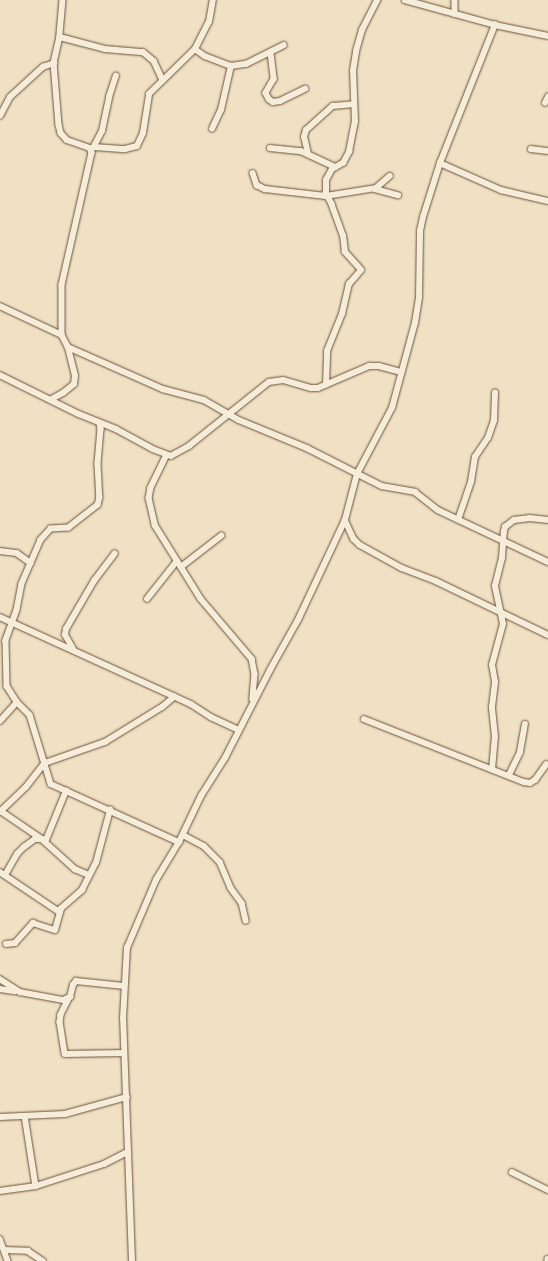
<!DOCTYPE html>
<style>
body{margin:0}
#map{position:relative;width:548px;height:1261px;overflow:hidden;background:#f0e1c4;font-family:"IM FELL Great Primer",serif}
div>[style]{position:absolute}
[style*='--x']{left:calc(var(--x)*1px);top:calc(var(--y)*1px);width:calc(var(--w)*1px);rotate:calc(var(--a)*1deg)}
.roads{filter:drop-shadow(0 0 1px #6c5038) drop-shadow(0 0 1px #6c5038)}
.street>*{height:5.5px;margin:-2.75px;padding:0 2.75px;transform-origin:2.75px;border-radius:2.75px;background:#f5ecd9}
span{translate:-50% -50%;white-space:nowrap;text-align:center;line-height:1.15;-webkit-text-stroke:4px #f5ecd9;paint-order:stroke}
</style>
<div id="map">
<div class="roads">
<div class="street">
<i style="--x:63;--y:0;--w:37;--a:95"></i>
<i style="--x:60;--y:37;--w:27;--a:103"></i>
<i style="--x:54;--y:63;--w:62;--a:85.4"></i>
<i style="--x:59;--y:125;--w:8;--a:76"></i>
<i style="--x:61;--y:133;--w:9;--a:49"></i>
<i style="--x:67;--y:140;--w:24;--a:19"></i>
<i style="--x:90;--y:148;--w:5;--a:68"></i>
<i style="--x:92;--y:153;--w:135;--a:102.8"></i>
<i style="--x:62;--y:285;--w:50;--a:90"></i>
<i style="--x:62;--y:335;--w:13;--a:63"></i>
<i style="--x:68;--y:347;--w:104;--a:23.9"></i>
<i style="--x:163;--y:389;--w:42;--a:15"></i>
<i style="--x:204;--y:400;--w:40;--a:29.7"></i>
<i style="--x:239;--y:420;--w:74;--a:22.4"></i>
<i style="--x:307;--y:448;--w:84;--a:26.9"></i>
<i style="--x:382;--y:486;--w:34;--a:10"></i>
<i style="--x:415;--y:492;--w:29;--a:38"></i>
<i style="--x:438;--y:510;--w:122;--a:25.3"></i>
<i style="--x:405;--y:0;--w:93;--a:15.5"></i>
<i style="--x:495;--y:25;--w:54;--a:11.7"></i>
<i style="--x:455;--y:0;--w:14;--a:90"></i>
<i style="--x:60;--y:37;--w:47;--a:14.9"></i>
<i style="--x:105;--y:49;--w:38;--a:5"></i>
<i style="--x:143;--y:52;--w:14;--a:39"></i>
<i style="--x:154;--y:61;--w:21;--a:65"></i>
<i style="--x:195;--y:49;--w:12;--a:35"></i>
<i style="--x:205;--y:56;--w:28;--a:21"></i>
<i style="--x:231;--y:66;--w:15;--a:-8"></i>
<i style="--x:246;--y:64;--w:42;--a:-26.6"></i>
<i style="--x:271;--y:53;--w:26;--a:83"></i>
<i style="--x:274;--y:79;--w:16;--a:120"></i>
<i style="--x:266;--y:93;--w:7;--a:63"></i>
<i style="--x:269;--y:99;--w:5;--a:37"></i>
<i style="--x:273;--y:102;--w:7;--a:-8"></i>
<i style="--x:280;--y:101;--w:28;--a:-26"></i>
<i style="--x:545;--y:103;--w:7;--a:-63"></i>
<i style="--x:0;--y:116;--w:21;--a:-62"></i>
<i style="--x:10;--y:97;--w:45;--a:-42.3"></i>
<i style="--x:43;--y:67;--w:12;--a:-20"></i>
<i style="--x:212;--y:129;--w:21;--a:-65"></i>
<i style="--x:221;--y:110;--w:45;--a:-77.2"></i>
<i style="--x:94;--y:147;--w:31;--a:4"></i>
<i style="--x:125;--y:149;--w:12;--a:-14"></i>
<i style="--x:137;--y:146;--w:14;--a:-65"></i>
<i style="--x:143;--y:133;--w:39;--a:-81"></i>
<i style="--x:149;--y:94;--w:64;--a:-44.4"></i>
<i style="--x:195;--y:49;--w:30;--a:-63"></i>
<i style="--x:209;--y:22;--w:22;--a:-80"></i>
<i style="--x:93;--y:148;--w:19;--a:-62"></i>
<i style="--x:102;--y:131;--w:35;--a:-78"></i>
<i style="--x:109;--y:97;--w:22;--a:-72"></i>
<i style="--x:270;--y:148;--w:31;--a:6"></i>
<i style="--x:301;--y:151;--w:38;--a:25"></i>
<i style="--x:531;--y:149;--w:17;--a:7"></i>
<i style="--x:308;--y:154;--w:17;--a:-103"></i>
<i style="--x:304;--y:137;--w:7;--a:-74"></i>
<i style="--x:306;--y:130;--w:36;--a:-42"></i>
<i style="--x:333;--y:106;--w:21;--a:-5"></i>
<i style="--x:440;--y:163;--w:67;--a:23.9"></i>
<i style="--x:501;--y:190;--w:48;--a:13.2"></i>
<i style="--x:253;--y:173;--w:13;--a:72"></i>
<i style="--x:257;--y:185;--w:9;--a:27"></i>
<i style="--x:265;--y:189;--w:61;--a:6.5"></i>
<i style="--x:326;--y:196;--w:51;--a:-9.1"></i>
<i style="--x:376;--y:188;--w:18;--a:-41"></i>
<i style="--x:375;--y:189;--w:24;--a:15"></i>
<i style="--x:0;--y:306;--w:68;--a:25.1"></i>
<i style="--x:0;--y:375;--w:88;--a:26.3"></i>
<i style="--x:79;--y:414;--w:40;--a:22"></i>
<i style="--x:116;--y:429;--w:42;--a:28.4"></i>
<i style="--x:153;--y:449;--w:19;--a:21"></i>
<i style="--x:171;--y:456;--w:21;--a:-29"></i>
<i style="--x:189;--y:446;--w:102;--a:-38.7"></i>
<i style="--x:269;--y:382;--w:14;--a:-8"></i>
<i style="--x:283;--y:380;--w:29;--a:16"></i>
<i style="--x:311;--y:388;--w:7;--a:0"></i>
<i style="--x:318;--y:388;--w:56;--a:-23.3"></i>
<i style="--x:369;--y:366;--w:10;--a:0"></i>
<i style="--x:379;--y:366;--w:23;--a:15"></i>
<i style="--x:326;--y:385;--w:34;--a:-88"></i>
<i style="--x:327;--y:351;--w:40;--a:-68"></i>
<i style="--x:342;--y:314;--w:31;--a:-77"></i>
<i style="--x:349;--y:284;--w:18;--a:-49"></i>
<i style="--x:361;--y:270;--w:24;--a:-132"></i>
<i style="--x:345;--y:252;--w:16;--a:-97"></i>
<i style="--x:343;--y:236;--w:33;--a:-110"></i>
<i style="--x:332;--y:205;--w:13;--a:-119"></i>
<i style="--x:326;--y:194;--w:14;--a:-90"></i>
<i style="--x:326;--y:180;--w:13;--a:-61"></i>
<i style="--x:332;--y:169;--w:13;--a:-29"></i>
<i style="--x:343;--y:163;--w:13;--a:-61"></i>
<i style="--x:349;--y:152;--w:31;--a:-79"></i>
<i style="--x:355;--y:122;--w:51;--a:-92.2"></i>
<i style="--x:353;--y:71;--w:20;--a:-81"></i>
<i style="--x:356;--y:51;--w:22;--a:-74"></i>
<i style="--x:362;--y:30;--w:34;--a:-63"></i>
<i style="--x:52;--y:399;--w:13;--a:-29"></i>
<i style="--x:63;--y:393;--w:14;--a:-39"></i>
<i style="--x:74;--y:384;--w:8;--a:-83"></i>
<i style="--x:75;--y:376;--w:30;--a:-104"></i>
<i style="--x:100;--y:423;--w:6;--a:81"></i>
<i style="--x:101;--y:429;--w:35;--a:95"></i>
<i style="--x:98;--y:464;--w:33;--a:87"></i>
<i style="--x:100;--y:497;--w:8;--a:104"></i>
<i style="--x:98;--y:505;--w:37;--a:142"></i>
<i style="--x:69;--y:528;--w:18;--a:177"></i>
<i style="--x:51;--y:529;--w:15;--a:132"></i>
<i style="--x:41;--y:540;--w:48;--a:113.4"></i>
<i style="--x:22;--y:584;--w:26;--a:101"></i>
<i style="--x:17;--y:610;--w:33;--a:110"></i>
<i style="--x:6;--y:641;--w:45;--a:88.7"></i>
<i style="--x:7;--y:686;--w:19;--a:58"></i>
<i style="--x:17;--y:702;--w:18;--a:45"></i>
<i style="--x:30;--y:715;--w:72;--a:73.1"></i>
<i style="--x:51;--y:784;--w:141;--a:24.4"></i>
<i style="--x:167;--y:455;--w:37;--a:116"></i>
<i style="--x:151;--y:488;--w:10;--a:101"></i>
<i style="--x:149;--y:498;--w:28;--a:77"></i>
<i style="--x:155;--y:525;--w:87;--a:58.1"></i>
<i style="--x:201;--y:599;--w:79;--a:49.6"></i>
<i style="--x:252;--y:659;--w:15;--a:79"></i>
<i style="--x:255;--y:674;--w:25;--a:95"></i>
<i style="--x:345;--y:520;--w:21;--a:65"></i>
<i style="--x:354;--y:539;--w:8;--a:45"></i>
<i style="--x:360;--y:545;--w:48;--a:28.7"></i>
<i style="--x:402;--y:568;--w:36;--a:21"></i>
<i style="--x:436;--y:581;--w:124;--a:25.7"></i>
<i style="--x:458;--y:520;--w:40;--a:-71.1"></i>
<i style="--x:471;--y:482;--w:25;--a:-81"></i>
<i style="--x:475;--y:457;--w:23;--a:-56"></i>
<i style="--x:488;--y:438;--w:18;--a:-71"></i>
<i style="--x:494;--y:421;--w:28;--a:-88"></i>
<i style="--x:0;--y:551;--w:17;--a:7"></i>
<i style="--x:17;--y:553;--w:17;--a:36"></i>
<i style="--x:181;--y:567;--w:51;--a:-37.8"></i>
<i style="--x:147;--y:599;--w:48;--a:-51.7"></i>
<i style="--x:0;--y:617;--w:210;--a:24.5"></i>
<i style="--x:191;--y:704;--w:24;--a:33"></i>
<i style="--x:211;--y:717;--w:31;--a:25"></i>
<i style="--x:73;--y:649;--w:16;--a:-120"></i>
<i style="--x:65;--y:635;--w:6;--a:-81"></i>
<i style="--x:66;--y:629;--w:56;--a:-59.7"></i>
<i style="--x:94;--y:581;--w:34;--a:-53"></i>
<i style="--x:364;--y:719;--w:172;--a:21.5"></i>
<i style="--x:524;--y:782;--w:6;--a:9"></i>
<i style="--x:530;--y:783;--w:6;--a:-31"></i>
<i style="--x:535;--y:780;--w:19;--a:-54"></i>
<i style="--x:0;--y:721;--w:25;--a:-48"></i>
<i style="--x:492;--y:770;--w:33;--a:-85"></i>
<i style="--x:495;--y:737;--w:30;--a:-96"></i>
<i style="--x:492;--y:707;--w:25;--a:-83"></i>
<i style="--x:495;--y:682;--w:17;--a:-100"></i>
<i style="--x:492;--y:665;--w:42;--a:-75"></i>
<i style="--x:503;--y:624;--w:39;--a:-102"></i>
<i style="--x:495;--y:586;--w:29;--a:-76"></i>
<i style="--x:502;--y:558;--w:26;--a:-86"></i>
<i style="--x:504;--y:532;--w:5;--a:-79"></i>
<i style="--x:505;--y:527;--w:11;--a:-38"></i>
<i style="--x:514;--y:520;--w:16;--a:-7"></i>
<i style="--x:530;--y:518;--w:18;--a:6"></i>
<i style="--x:509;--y:775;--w:25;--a:-64"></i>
<i style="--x:520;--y:752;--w:28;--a:-80"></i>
<i style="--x:1;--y:811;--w:50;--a:34.3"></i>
<i style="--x:0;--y:812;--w:36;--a:-44"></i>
<i style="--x:26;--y:787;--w:31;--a:-52"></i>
<i style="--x:45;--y:763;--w:64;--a:-19.3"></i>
<i style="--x:105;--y:742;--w:67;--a:-31.6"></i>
<i style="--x:162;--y:707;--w:16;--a:-40"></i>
<i style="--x:183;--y:835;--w:24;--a:28"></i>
<i style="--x:204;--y:846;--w:23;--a:45"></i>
<i style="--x:220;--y:862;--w:28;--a:67"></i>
<i style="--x:231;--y:888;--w:19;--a:54"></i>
<i style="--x:242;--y:903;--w:18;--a:77"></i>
<i style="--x:46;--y:840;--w:53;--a:-67.8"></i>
<i style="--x:0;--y:872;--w:70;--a:33.9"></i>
<i style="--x:58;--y:911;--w:32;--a:-41"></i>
<i style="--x:82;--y:890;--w:30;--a:-63"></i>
<i style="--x:96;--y:863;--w:55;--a:-75.2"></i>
<i style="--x:5;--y:875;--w:24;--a:-60"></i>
<i style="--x:17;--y:854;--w:10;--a:-45"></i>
<i style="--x:24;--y:847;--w:14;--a:-36"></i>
<i style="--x:35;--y:839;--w:7;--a:0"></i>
<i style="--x:42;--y:839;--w:45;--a:42.3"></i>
<i style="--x:75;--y:869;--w:15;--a:23"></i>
<i style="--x:6;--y:944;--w:9;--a:-6"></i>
<i style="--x:15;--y:943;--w:27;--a:-48"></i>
<i style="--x:33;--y:923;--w:23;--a:18"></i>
<i style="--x:55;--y:930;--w:22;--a:-74"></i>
<i style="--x:0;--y:979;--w:24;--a:33"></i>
<i style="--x:20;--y:992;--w:44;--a:10.5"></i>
<i style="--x:63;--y:1000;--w:8;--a:-23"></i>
<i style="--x:70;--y:997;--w:12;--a:-76"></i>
<i style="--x:73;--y:985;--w:5;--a:-53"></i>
<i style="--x:76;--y:981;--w:48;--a:5.9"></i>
<i style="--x:0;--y:989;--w:15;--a:8"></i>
<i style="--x:70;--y:997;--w:20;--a:117"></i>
<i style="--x:61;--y:1015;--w:7;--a:98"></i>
<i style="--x:60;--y:1022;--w:32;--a:81"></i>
<i style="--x:65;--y:1054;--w:59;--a:-1"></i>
<i style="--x:25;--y:1116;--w:71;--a:81.1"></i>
<i style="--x:0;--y:1117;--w:65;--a:-2.6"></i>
<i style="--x:65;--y:1114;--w:64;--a:-15.3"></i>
<i style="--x:512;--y:1172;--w:40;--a:26.6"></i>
<i style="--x:0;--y:1191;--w:36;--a:-8"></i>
<i style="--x:36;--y:1186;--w:71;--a:-17.9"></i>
<i style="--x:104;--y:1164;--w:27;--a:-27"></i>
<i style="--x:0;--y:1239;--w:23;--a:70"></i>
<i style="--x:4;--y:1250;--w:24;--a:2"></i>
<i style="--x:28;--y:1251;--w:18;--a:34"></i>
<i style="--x:548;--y:1259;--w:1;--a:90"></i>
<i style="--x:132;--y:1261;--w:242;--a:-92.1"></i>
<i style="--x:123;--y:1019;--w:71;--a:-86.8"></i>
<i style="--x:127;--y:948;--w:74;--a:-66.9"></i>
<i style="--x:156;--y:880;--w:44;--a:-58.8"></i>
<i style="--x:179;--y:842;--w:51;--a:-64.4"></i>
<i style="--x:201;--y:796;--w:45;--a:-57.7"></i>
<i style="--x:225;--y:758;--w:99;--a:-62.9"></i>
<i style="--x:270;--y:670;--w:57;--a:-60.8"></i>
<i style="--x:298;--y:620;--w:110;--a:-64.8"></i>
<i style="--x:345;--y:520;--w:48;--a:-75.4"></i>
<i style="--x:357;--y:474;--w:75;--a:-62.1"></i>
<i style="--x:392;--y:408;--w:88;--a:-74.9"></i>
<i style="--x:415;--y:323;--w:25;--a:-81"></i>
<i style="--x:419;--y:298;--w:67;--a:-89.1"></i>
<i style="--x:420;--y:231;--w:14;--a:-78"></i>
<i style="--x:423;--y:217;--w:57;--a:-72.5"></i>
<i style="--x:440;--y:163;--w:149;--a:-68.3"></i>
</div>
</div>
</div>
